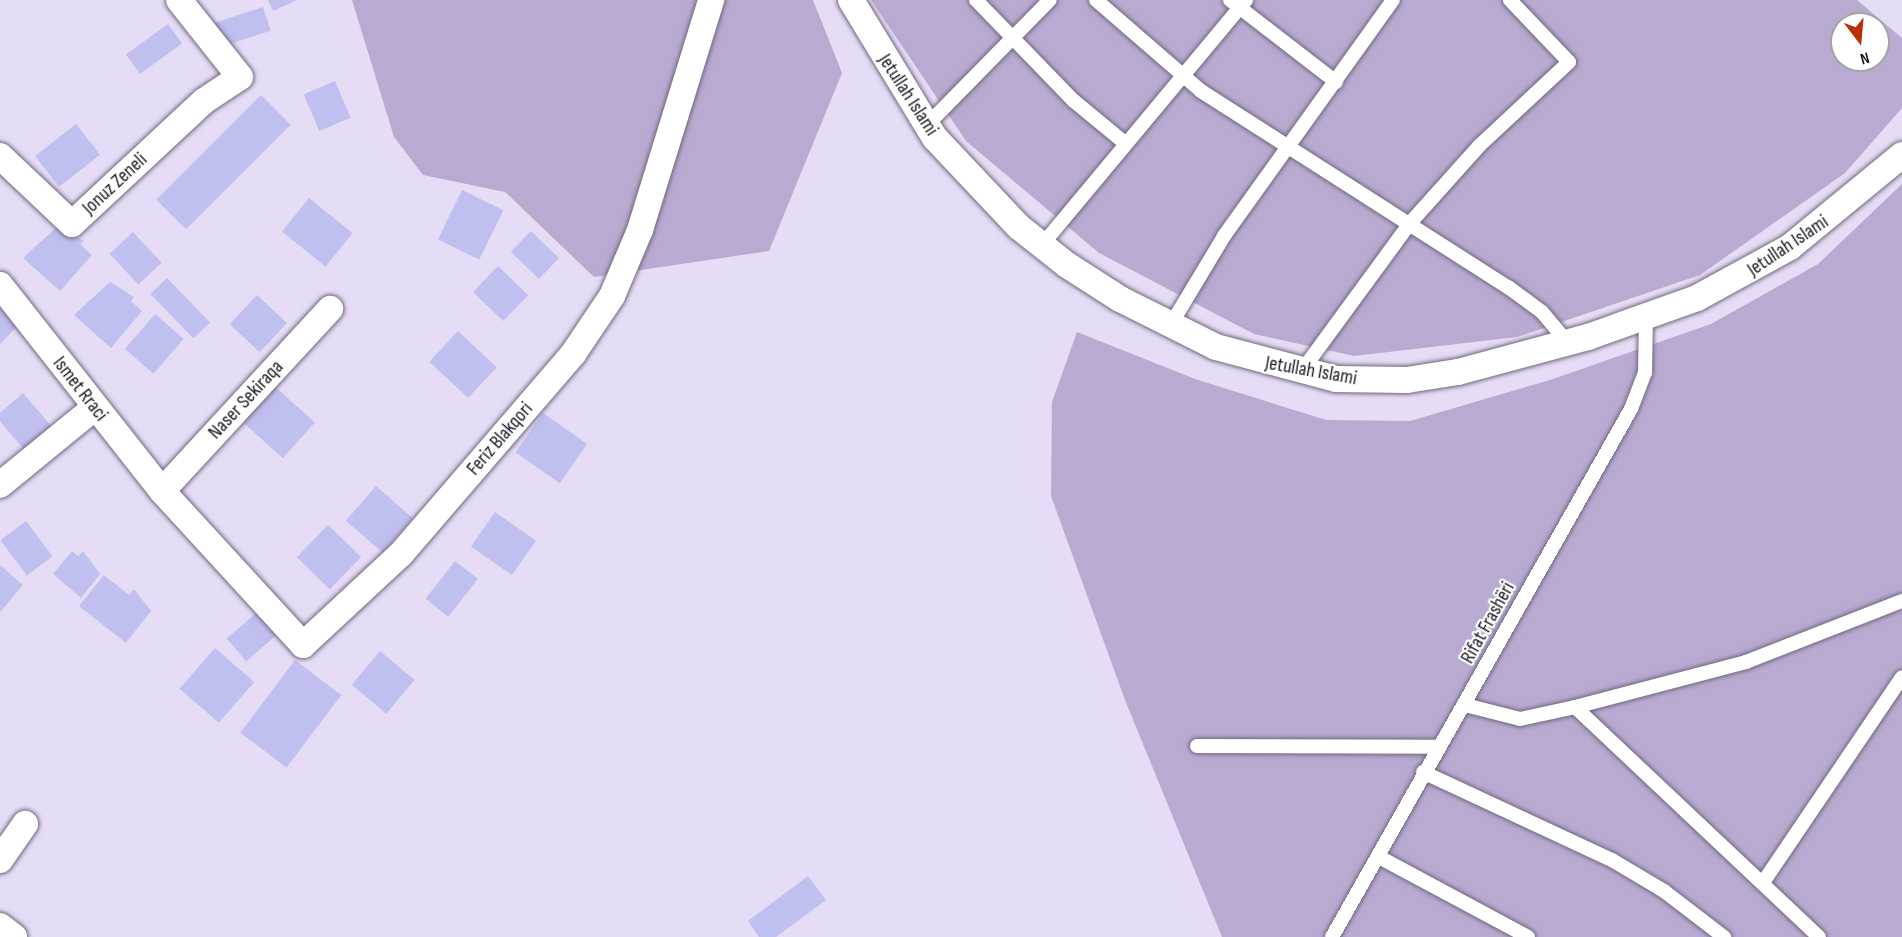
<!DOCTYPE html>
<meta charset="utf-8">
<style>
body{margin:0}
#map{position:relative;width:1902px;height:937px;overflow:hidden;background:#e6dcf6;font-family:"Sofia Sans Condensed",sans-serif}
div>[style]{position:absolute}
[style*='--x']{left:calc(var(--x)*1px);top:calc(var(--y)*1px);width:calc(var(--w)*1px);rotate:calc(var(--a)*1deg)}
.green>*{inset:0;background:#b9aad1}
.building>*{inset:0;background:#bfc0f0;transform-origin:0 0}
.roads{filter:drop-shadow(0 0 2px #71687e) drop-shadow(0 0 2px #71687e)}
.lane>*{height:14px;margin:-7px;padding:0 7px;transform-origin:7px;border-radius:7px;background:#fff}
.street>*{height:26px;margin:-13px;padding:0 13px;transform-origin:13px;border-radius:13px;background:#fff}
span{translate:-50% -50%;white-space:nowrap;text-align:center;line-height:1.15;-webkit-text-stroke:4.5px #fff;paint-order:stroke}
.street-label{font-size:20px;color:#1b1821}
.north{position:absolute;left:1830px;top:12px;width:60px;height:60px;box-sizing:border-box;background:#fff;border:2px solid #a4a3a6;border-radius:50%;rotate:164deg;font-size:16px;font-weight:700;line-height:24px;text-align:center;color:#1b1821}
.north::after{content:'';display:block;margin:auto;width:21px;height:27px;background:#ba2f0b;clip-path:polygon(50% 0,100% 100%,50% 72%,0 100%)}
</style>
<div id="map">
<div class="green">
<i style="clip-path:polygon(352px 0,813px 0,842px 73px,769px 251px,594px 277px,505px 192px,423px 175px,394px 137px)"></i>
<i style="clip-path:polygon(evenodd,871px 0,1857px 0,1902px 38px,1902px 108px,1845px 173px,1700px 275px,1517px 337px,1354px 356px,1254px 334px,1099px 253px,966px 141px,871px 0,1842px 24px,1878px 24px,1878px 60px,1842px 60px,1842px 24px)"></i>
<i style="clip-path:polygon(1902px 184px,1902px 937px,1222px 937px,1125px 700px,1051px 496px,1052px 402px,1077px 332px,1195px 379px,1326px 420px,1410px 421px,1550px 380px,1711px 324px,1818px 264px)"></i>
</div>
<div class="building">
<i style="clip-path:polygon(268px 0,297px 0,273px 11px)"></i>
<i style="left:263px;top:7px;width:25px;height:55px;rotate:72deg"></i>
<i style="left:168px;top:24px;width:24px;height:52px;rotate:54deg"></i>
<i style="left:335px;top:81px;width:40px;height:34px;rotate:67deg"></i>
<i style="left:261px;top:95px;width:42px;height:148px;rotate:45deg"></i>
<i style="left:76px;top:124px;width:39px;height:52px;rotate:52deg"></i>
<i style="left:462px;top:190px;width:46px;height:55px;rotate:26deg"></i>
<i style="left:309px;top:198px;width:56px;height:43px;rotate:39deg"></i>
<i style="clip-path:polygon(59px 225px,84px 241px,80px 244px,92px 255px,60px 291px,23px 258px)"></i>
<i style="left:531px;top:231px;width:39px;height:29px;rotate:44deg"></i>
<i style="left:133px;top:232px;width:42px;height:32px;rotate:47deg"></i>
<i style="left:498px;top:266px;width:42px;height:36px;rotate:44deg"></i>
<i style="left:167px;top:278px;width:62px;height:23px;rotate:46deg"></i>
<i style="clip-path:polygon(110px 282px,134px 297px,131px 301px,142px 311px,111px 348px,74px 315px)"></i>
<i style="left:257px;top:295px;width:41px;height:40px;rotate:43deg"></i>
<i style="clip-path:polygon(0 299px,23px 320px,0 344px)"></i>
<i style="left:155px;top:314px;width:38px;height:46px;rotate:41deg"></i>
<i style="left:458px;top:331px;width:53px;height:42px;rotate:43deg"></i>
<i style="left:271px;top:383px;width:59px;height:48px;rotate:42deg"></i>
<i style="clip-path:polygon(23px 393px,53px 428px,26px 452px,0 421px,0 413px)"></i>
<i style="left:543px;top:413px;width:54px;height:48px;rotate:35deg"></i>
<i style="left:376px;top:486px;width:49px;height:46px;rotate:41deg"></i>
<i style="left:495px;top:512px;width:50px;height:42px;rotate:35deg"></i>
<i style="left:26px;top:521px;width:44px;height:32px;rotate:53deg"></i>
<i style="left:328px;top:525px;width:46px;height:45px;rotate:44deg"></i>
<i style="clip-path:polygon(72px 551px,78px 556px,83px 551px,100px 574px,81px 598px,53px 574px)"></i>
<i style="left:455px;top:561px;width:29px;height:48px;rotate:38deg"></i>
<i style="clip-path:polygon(0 565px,23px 585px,0 612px)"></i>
<i style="clip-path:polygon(104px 575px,129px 595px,134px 589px,151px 611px,126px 643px,79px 606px)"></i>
<i style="left:256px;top:613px;width:30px;height:39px;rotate:49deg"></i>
<i style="left:215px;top:648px;width:52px;height:54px;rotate:41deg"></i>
<i style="left:380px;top:651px;width:45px;height:44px;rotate:40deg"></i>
<i style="left:295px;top:660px;width:58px;height:91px;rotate:37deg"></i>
<i style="clip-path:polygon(808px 876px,826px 900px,776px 937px,759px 937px,748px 921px)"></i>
</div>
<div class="roads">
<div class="lane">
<i style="--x:976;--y:0;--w:141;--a:45.9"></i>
<i style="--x:1074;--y:101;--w:67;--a:39.6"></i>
<i style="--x:1096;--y:0;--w:139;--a:40.9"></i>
<i style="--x:1201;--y:91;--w:364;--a:32.6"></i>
<i style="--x:1508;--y:287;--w:42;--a:36.3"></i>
<i style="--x:1542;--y:312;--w:40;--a:50"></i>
<i style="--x:1230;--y:0;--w:134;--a:37.7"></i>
<i style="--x:927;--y:125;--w:175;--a:-45.5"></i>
<i style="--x:1042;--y:245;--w:319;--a:-50.2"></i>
<i style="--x:1170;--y:326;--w:105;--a:-59"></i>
<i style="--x:1224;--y:236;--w:290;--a:-54.4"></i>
<i style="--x:1301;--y:372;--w:185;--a:-53.8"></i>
<i style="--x:1410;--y:223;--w:103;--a:-48.1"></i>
<i style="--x:1479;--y:146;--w:123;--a:-43"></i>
<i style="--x:1569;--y:62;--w:86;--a:-133.6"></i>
<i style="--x:1465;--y:705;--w:57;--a:14.3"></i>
<i style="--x:1520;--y:719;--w:56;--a:-12.3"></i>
<i style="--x:1575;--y:707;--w:177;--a:-14.7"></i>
<i style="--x:1746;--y:662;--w:168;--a:-21.4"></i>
<i style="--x:1575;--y:707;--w:335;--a:43.3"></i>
<i style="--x:1197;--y:746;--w:241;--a:0.2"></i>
<i style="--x:1423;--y:772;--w:208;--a:25"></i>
<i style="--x:1612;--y:860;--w:61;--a:30.8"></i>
<i style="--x:1664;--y:891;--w:76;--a:37.5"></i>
<i style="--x:1379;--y:857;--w:169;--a:28.2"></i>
<i style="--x:1764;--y:881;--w:246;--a:-55.9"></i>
<i style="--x:1332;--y:937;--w:607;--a:-60.48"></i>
<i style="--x:1631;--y:409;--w:39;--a:-69"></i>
<i style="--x:1645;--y:373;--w:55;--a:-89"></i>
</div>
<div class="street">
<i style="--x:851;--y:0;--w:162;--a:58.7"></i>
<i style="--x:935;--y:138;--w:122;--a:46.7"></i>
<i style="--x:1019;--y:227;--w:61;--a:38.4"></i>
<i style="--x:1067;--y:265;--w:63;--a:32.7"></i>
<i style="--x:1120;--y:299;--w:107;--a:26.6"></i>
<i style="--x:1216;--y:347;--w:124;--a:14.9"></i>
<i style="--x:1336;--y:379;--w:71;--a:0.8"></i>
<i style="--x:1407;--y:380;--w:52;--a:-8.9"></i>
<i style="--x:1458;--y:372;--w:135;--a:-15.1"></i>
<i style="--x:1588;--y:337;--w:116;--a:-19.7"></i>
<i style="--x:1697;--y:298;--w:106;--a:-28.7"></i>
<i style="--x:1790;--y:247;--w:145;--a:-39.4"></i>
<i style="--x:0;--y:156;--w:99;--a:43.4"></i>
<i style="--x:72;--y:224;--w:180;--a:-43"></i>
<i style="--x:204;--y:101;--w:43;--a:-33.7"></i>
<i style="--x:240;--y:77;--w:98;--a:-128.4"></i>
<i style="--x:0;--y:285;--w:262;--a:51.8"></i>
<i style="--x:162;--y:491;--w:209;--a:47.5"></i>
<i style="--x:303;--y:645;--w:134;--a:-42.9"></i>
<i style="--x:401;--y:554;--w:264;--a:-49.3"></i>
<i style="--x:573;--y:354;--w:70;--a:-56.1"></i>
<i style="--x:612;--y:296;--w:72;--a:-67"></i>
<i style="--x:640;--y:230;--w:241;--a:-72.8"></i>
<i style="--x:0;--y:485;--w:122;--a:-39.3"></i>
<i style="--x:162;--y:491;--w:248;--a:-47.3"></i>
<i style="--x:0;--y:860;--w:44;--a:-55.2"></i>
<i style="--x:0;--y:926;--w:18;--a:38"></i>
</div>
</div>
<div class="street-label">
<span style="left:908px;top:95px;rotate:57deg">Jetullah Islami</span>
<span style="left:115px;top:184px;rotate:-43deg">Jonuz Zeneli</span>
<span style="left:1788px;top:246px;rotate:-34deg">Jetullah Islami</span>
<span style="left:1311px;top:371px;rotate:10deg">Jetullah Islami</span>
<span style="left:80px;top:389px;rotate:52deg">Ismet Rraci</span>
<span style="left:246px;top:400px;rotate:-47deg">Naser Sekiraqa</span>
<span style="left:500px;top:439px;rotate:-49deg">Feriz Blakqori</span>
<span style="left:1488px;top:623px;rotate:-61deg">Rifat Frashëri</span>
</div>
<div class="north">N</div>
</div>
